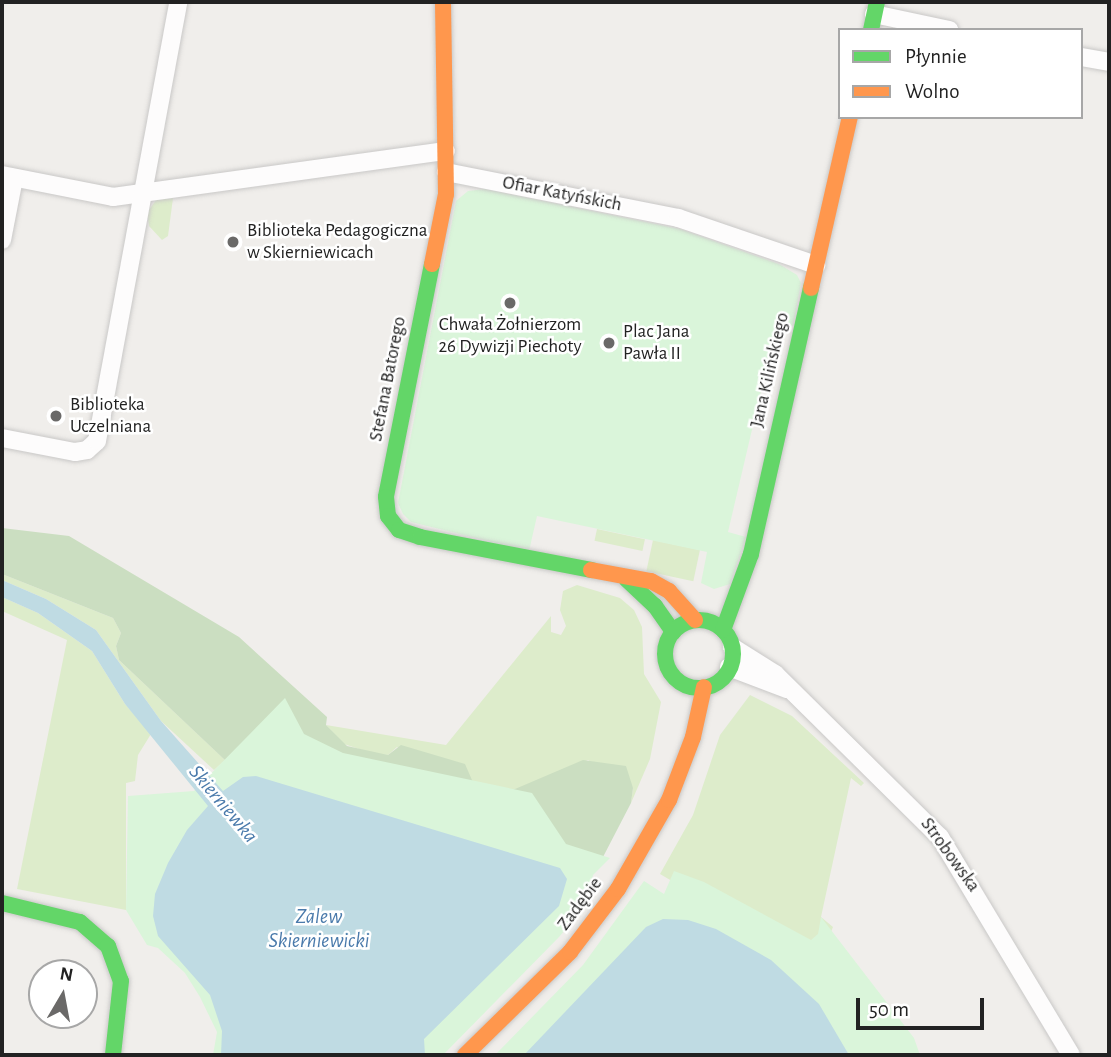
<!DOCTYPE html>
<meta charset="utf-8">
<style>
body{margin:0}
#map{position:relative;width:1111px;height:1057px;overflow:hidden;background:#f0eeeb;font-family:"Alegreya Sans",sans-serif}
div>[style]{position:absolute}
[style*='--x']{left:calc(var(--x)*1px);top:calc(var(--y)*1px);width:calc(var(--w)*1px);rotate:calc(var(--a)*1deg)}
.grass>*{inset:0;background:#ddeccb;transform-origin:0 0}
.forest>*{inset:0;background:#cbdec1}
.park>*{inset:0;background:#daf5da}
.water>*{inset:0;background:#bfdbe3}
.roads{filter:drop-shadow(0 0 2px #c9c8c7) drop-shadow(0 0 2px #c9c8c7)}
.street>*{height:18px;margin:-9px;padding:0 9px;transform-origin:9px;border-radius:9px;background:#fdfcfc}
.fast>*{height:16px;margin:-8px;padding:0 8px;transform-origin:8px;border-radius:8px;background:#63d668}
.fast>.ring{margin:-8px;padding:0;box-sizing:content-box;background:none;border:16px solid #63d668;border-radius:50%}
.slow>*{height:16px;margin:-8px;padding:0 8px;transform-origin:8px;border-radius:8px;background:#ff974d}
.dots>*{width:19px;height:19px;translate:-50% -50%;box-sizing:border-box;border:4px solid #fff;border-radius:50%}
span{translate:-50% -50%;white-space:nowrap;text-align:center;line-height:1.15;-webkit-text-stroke:5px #fff;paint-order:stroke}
.street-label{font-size:19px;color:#222}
.poi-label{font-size:19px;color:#222}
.left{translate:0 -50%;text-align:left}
.water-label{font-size:21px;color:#4a7aab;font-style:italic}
.frame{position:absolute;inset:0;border:4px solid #222;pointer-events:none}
.legend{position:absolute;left:838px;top:28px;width:245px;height:91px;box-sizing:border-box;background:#fff;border:2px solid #a7a7a7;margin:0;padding:9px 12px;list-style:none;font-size:21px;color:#222}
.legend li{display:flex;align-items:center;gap:14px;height:35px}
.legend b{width:35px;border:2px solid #a7a7a7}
.north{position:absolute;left:28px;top:959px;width:70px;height:70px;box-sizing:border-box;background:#fff;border:2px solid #a7a7a7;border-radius:50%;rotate:10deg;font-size:19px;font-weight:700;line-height:28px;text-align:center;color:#222}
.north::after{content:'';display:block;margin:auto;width:24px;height:32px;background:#6a6968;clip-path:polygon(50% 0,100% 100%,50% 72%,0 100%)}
.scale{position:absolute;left:856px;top:998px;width:128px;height:32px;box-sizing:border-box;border:4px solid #222;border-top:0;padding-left:9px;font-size:21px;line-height:24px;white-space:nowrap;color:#222;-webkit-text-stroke:5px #fff;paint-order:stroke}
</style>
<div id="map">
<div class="grass">
<i style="clip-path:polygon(173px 198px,168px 236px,162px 240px,149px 226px,147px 213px,156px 200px)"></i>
<i style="left:597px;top:529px;width:49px;height:12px;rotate:12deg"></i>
<i style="left:653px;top:540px;width:48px;height:32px;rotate:12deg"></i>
<i style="clip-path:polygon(2px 574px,113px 618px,121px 633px,116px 646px,119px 660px,225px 760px,214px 770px,161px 721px,96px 630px,46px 599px,2px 580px)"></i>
<i style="clip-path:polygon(577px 585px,620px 598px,634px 610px,642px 627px,644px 674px,661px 702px,650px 759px,631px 803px,633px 788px,588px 760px,482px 803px,397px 747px,388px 755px,374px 754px,344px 744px,326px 725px,446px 745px,551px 616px,551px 632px,561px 635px,566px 626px,560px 610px,563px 591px)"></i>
<i style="clip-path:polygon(2px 597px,38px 613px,92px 651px,125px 704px,151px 734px,138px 755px,135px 781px,126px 783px,126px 910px,17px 889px,67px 640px,2px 611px)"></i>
<i style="clip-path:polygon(750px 695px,792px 716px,864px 783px,861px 786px,851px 778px,821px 917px,833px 927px,831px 932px,794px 953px,660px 874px,693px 815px,720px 735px)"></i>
</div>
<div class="forest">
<i style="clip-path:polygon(2px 528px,69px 536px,239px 637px,327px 717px,326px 725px,347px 746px,388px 755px,401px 745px,465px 764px,482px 803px,583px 760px,626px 766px,633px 788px,631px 803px,603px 857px,227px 762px,119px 660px,116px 646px,121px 633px,113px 618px,2px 574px)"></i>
</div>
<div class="park">
<i style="clip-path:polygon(485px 189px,680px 229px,779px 264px,797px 275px,801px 283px,793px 326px,777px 323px,728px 532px,746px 537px,730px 584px,714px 589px,701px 583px,707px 552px,537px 516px,529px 551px,411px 522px,403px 514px,398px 503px,456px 201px,468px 191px)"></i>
<i style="clip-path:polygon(285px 698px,304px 734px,343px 753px,532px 793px,566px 844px,610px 858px,593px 875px,588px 903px,559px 937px,443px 1055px,213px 1055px,217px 1032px,200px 997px,185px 973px,158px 948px,147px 945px,126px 910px,128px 796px,194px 791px)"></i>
<i style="clip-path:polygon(674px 871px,704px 882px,811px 940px,818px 934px,821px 917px,914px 1038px,920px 1055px,495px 1055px,583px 965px,644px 881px,664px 894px)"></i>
</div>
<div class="water">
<i style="clip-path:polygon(2px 580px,46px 599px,96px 630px,161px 721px,223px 791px,243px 777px,256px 776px,560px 868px,567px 879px,559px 906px,424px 1039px,425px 1055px,221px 1055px,222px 1031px,210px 995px,158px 936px,153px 916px,155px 894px,168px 863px,187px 830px,208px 806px,125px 704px,92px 651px,38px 613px,2px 597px)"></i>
<i style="clip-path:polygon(663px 919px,688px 920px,716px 929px,771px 960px,819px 1004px,849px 1055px,524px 1055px,646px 927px)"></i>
</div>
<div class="roads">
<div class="street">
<i style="--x:874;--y:14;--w:77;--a:12"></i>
<i style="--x:1081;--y:57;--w:28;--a:10"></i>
<i style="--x:446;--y:172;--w:237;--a:11.2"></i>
<i style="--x:678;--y:218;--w:146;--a:18.8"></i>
<i style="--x:2;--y:175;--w:113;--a:11.2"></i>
<i style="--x:113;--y:197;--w:336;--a:-7.9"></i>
<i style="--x:2;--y:240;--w:63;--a:-79"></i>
<i style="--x:2;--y:438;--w:74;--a:10.9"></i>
<i style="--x:75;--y:452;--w:12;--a:-9"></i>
<i style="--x:87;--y:450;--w:13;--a:-42"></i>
<i style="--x:97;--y:441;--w:446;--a:-79.5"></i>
<i style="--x:732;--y:647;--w:51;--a:32.1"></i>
<i style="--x:775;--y:674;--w:232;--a:44.7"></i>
<i style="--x:940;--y:837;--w:254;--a:59"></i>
<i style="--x:729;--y:667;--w:62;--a:20.8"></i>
</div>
<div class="fast">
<i style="--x:871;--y:30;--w:29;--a:-78"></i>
<i style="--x:432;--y:264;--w:237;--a:101.2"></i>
<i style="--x:386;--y:497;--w:19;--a:84"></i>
<i style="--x:388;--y:516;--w:18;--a:52"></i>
<i style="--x:399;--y:530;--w:22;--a:18"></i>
<i style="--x:420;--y:537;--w:174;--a:10.9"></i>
<i style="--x:626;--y:579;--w:40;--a:43"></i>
<i style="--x:655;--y:606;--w:32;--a:55"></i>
<i class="ring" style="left:665px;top:620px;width:52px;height:52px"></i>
<i style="--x:723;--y:630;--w:81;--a:-69.8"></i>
<i style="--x:751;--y:554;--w:273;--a:-77.3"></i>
<i style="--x:2;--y:903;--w:80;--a:13.7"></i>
<i style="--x:80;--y:922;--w:37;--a:41"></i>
<i style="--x:108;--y:946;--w:37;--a:70"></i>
<i style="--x:121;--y:981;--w:74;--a:96.2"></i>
</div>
<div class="slow">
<i style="--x:432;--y:264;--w:71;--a:-78.7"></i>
<i style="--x:446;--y:194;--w:192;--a:-90.9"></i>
<i style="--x:811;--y:288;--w:175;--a:-77.2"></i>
<i style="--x:591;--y:570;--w:61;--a:10.4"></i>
<i style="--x:651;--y:581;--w:21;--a:29"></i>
<i style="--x:669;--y:591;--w:39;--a:48"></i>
<i style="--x:465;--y:1055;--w:147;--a:-44.4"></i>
<i style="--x:570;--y:952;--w:79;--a:-52.7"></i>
<i style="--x:618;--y:889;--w:103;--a:-60.2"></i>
<i style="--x:669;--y:800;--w:67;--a:-69.1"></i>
<i style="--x:693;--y:737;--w:51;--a:-77.6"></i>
</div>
</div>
<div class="dots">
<i style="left:233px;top:242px;background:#6a6968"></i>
<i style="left:510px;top:303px;background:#6a6968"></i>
<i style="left:609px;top:343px;background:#6a6968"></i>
<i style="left:56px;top:416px;background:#6a6968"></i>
</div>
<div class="street-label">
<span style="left:562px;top:194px;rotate:11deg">Ofiar Katyńskich</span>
<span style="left:770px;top:370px;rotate:-77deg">Jana Kilińskiego</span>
<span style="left:388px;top:379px;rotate:-79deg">Stefana Batorego</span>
<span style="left:950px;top:855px;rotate:54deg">Strobowska</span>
<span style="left:580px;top:904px;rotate:-53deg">Zadębie</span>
</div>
<div class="poi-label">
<span class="left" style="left:247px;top:242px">Biblioteka Pedagogiczna<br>w Skierniewicach</span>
<span style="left:510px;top:336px">Chwała Żołnierzom<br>26 Dywizji Piechoty</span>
<span class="left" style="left:623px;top:343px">Plac Jana<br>Pawła II</span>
<span class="left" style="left:70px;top:416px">Biblioteka<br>Uczelniana</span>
</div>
<div class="water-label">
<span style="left:223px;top:804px;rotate:50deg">Skierniewka</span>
<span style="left:319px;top:929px">Zalew<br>Skierniewicki</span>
</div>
<div class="frame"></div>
<ul class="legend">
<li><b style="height:9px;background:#63d668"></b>Płynnie</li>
<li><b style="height:9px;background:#ff974d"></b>Wolno</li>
</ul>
<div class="north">N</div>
<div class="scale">50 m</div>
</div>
